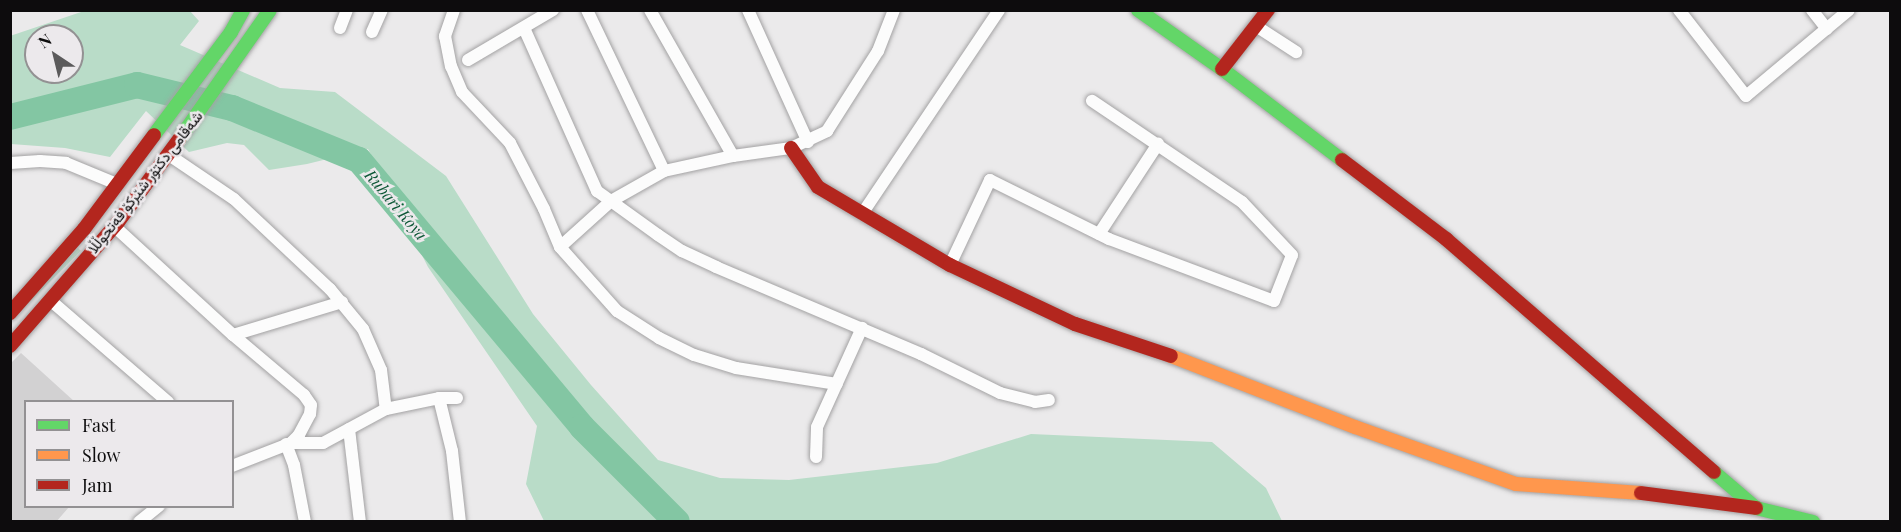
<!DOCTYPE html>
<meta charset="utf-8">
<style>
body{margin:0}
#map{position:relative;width:1901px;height:532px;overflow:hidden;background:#ebeaeb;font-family:"Playfair Display",Vazirmatn,serif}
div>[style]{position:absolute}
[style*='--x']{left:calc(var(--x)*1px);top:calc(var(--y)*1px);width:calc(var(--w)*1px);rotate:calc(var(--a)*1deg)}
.green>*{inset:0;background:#b9dcc8;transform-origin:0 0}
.river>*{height:26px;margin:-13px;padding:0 13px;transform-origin:13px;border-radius:13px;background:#83c6a3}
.building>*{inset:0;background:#d2d1d2}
.roads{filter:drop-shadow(0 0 2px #a3a2a3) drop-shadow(0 0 2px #a3a2a3)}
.street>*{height:12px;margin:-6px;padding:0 6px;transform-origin:6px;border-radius:6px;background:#fcfcfc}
.fast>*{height:14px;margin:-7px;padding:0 7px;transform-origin:7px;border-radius:7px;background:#63d668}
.slow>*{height:14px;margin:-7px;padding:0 7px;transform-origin:7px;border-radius:7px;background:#ff974d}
.jam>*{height:14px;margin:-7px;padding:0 7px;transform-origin:7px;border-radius:7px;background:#b3261e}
span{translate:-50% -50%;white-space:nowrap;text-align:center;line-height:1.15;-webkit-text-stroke:5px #ece9ec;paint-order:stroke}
.street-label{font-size:15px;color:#0d0c0d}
.water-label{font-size:16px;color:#0e5837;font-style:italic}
.frame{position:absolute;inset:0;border:12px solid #0d0c0d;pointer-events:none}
.legend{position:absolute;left:24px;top:400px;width:210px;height:108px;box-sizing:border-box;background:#ece9ec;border:2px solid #939193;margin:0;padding:8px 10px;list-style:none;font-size:18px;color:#0d0c0d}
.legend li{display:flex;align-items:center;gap:12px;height:30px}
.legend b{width:30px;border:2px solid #939193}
.north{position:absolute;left:24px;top:24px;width:60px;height:60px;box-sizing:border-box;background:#ece9ec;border:2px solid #939193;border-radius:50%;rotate:325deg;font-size:16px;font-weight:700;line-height:24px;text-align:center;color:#0d0c0d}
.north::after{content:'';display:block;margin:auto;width:21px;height:27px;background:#5b5a5b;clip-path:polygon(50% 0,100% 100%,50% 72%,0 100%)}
</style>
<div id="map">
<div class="green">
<i style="clip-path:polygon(evenodd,84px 11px,190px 11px,199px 21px,180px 45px,280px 88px,335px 92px,446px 176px,533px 314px,591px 385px,658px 460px,720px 478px,789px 480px,937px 463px,1031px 434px,1212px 442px,1266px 488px,1282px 521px,544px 521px,526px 484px,537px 426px,428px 267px,368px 149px,307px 164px,269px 170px,244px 145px,227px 143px,189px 152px,146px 111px,110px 157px,65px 148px,11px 144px,10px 36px,84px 11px,36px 36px,72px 36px,72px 72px,36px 72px,36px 36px)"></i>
<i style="left:78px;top:248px;width:4px;height:103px;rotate:45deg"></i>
</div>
<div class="river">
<i style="--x:10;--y:117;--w:131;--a:-14.1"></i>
<i style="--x:137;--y:85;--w:98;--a:13.6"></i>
<i style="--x:232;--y:108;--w:137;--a:22.3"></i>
<i style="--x:359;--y:160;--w:348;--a:50.1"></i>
<i style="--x:582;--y:427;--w:134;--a:45"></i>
</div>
<div class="building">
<i style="clip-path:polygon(21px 353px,75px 402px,26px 402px,26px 507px,69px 507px,56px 522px,10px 522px,10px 364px)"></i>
</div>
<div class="roads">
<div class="street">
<i style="--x:454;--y:10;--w:28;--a:109"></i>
<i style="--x:445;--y:36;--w:31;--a:79"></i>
<i style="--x:451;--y:66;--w:28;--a:67"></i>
<i style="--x:462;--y:92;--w:70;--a:46.7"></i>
<i style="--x:510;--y:143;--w:74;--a:62.7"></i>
<i style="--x:544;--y:209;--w:41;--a:67.2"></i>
<i style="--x:560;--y:247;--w:86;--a:48.3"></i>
<i style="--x:617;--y:311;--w:50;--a:32.7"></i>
<i style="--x:659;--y:338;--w:39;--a:26"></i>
<i style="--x:694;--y:355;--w:44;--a:17.2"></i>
<i style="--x:736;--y:368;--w:102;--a:9"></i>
<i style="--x:587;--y:10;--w:178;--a:64.4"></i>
<i style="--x:650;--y:10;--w:168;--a:60.4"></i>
<i style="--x:748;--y:10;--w:145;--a:65.6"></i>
<i style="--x:1679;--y:10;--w:109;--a:52.1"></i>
<i style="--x:1746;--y:96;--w:134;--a:-39.9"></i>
<i style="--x:1812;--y:10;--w:24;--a:52"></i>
<i style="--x:1256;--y:26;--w:48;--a:33"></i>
<i style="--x:340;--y:28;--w:19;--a:-69"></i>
<i style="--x:524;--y:28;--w:179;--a:65.9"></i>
<i style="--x:597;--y:191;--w:75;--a:35.8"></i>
<i style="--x:658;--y:235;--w:29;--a:34"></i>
<i style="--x:682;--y:251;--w:38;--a:25"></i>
<i style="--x:716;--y:267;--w:223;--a:23"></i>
<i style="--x:921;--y:354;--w:88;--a:26.3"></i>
<i style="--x:1000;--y:393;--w:36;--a:14"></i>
<i style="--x:1035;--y:402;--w:14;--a:-8"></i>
<i style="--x:372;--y:32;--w:24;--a:-66"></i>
<i style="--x:468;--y:60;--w:99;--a:-30.5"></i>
<i style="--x:169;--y:155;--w:78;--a:34.1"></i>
<i style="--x:234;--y:199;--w:132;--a:43.2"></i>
<i style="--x:330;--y:289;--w:52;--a:50.5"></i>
<i style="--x:363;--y:329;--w:45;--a:66.3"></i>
<i style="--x:381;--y:370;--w:39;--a:83"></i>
<i style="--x:10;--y:163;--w:30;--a:-4"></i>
<i style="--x:40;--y:161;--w:26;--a:4"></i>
<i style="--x:66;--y:163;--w:55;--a:22.4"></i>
<i style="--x:862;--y:214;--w:246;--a:-56.1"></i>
<i style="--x:114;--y:226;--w:161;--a:42.5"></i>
<i style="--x:233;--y:335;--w:93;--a:40.2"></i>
<i style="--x:304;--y:395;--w:12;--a:55"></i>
<i style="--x:311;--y:405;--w:9;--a:96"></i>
<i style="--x:310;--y:414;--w:24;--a:118"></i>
<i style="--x:299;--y:435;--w:11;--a:135"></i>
<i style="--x:291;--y:443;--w:63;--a:158.7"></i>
<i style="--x:1099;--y:234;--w:108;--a:-56.8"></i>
<i style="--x:560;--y:247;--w:69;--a:-42"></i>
<i style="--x:611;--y:201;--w:61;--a:-29.5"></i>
<i style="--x:664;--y:171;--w:71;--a:-12.3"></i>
<i style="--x:733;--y:156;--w:59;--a:-7.9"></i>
<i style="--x:791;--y:148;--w:40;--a:-25"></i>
<i style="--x:827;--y:131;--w:95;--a:-57.5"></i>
<i style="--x:878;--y:51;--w:44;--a:-68.7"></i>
<i style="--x:950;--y:265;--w:94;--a:-64.8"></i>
<i style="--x:990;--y:180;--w:133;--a:26.4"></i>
<i style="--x:1109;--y:239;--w:176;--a:20.6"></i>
<i style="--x:1274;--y:301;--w:49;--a:-68.6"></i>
<i style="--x:1292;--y:255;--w:73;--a:-133.3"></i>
<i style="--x:1242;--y:202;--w:181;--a:-146"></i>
<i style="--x:50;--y:300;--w:156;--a:40.8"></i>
<i style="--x:233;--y:335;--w:114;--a:-16.8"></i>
<i style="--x:439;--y:398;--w:55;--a:76.2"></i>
<i style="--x:452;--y:451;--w:71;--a:83.6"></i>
<i style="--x:349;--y:429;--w:94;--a:83.3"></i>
<i style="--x:291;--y:443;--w:32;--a:0"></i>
<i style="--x:323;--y:443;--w:72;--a:-28.4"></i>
<i style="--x:386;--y:409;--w:54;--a:-11.7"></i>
<i style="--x:439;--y:398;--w:18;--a:0"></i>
<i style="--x:286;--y:444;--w:22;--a:69"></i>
<i style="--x:294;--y:465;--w:58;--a:79.1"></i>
<i style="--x:816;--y:457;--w:30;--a:-88"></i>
<i style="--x:817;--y:427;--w:109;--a:-65.6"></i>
<i style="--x:139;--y:522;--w:26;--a:-39"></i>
</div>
<div class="fast">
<i style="--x:1138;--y:10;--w:103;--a:35.1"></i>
<i style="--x:1222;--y:69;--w:151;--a:37.2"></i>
<i style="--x:154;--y:135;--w:129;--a:-53.2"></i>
<i style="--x:231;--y:32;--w:25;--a:-61"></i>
<i style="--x:180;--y:138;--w:156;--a:-54.9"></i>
<i style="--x:1714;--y:472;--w:55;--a:40.6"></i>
<i style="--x:1756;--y:508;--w:59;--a:13.8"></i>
</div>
<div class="slow">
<i style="--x:1171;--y:356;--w:197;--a:21.1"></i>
<i style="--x:1355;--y:427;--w:171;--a:19.5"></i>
<i style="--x:1516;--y:484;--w:125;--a:4.1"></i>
</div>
<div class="jam">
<i style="--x:1222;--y:69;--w:75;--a:-52.1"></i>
<i style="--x:791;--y:148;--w:47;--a:55.3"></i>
<i style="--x:818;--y:187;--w:153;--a:30.6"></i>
<i style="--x:950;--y:265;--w:138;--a:25.3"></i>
<i style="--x:1075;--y:324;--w:101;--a:18.4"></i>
<i style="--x:1342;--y:160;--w:131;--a:37.2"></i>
<i style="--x:1446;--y:239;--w:355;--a:41"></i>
<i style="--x:10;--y:313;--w:112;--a:-48.6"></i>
<i style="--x:84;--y:229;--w:117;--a:-53.3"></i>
<i style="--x:10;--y:346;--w:164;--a:-48.9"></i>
<i style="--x:118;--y:222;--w:104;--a:-53.6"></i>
<i style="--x:1641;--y:493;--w:116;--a:7.4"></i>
</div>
</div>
<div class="street-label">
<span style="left:145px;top:182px;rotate:-52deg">شەقامی دکتۆر شێرکۆ فەتحوڵڵا</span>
</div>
<div class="water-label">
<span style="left:396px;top:205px;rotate:50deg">Rubari Koya</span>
</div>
<div class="frame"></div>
<ul class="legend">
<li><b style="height:8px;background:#63d668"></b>Fast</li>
<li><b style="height:8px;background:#ff974d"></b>Slow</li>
<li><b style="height:8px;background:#b3261e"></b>Jam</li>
</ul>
<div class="north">N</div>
</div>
